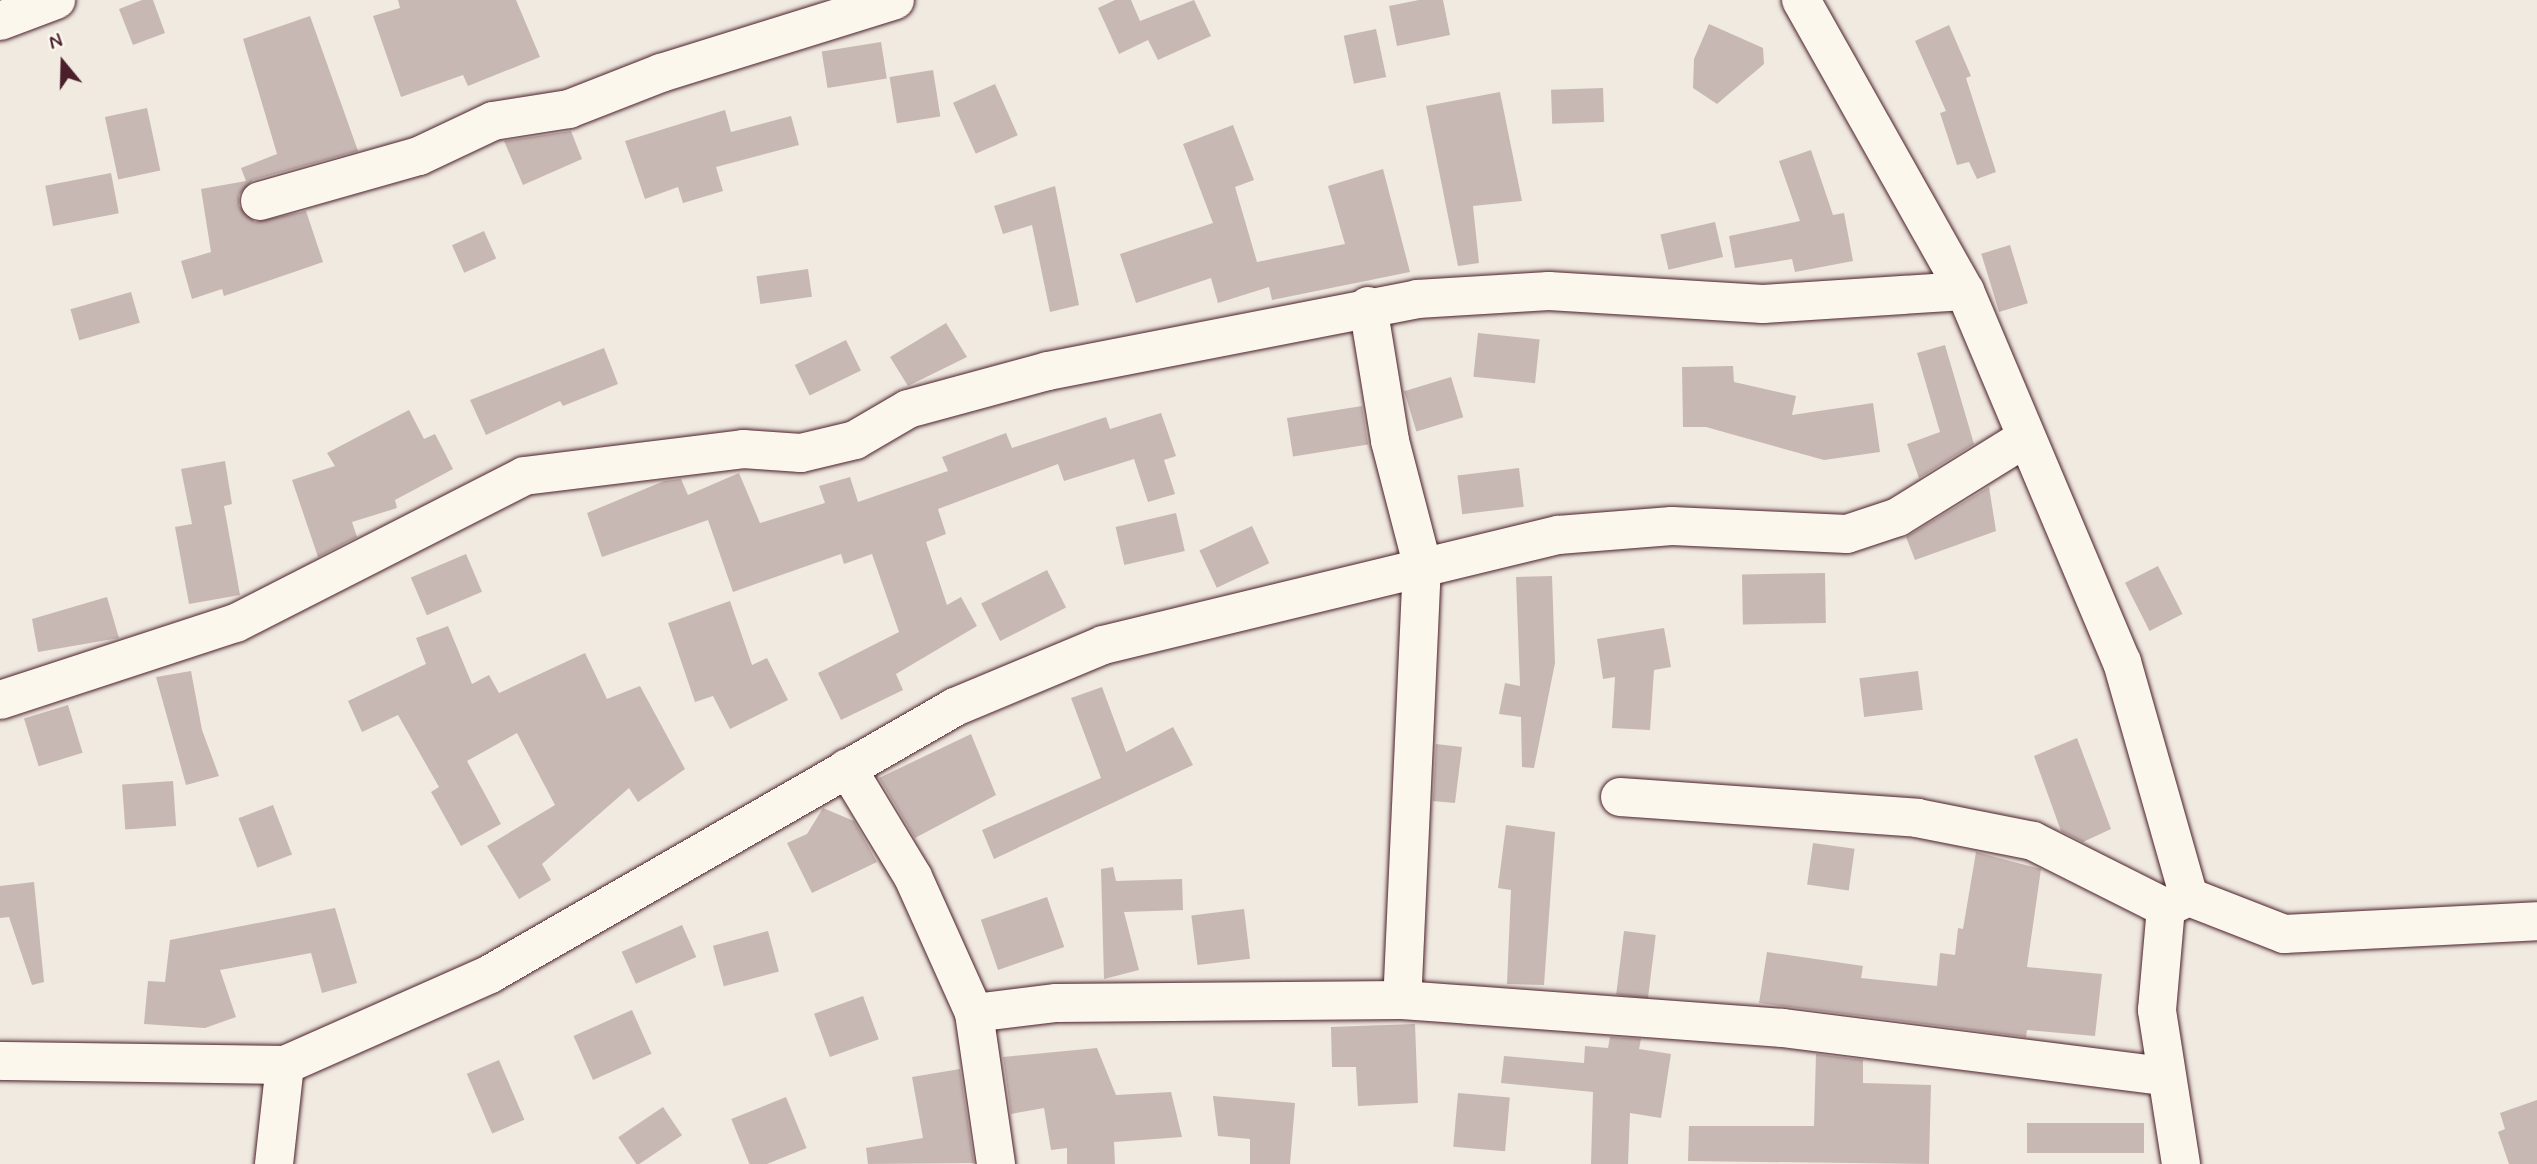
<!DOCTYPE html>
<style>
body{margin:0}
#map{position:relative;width:2537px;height:1164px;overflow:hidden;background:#f0eae0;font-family:Mynerve,sans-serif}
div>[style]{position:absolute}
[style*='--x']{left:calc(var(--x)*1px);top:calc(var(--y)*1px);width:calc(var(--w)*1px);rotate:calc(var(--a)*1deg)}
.building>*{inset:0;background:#c8b8b3;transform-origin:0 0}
.roads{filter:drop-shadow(0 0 2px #4a1f2b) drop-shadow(0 0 2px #4a1f2b)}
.street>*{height:38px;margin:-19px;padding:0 19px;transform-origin:19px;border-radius:19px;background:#fbf7ec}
span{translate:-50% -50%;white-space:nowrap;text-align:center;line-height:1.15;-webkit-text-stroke:5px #fbf7ec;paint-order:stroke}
.north{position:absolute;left:28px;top:28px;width:70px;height:70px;-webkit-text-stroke:5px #fbf7ec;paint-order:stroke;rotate:341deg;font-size:19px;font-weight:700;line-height:28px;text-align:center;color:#4a1f2b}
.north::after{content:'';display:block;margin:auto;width:24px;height:32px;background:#4a1f2b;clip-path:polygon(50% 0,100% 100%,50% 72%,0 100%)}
</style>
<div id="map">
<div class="building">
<i style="clip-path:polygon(142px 0,153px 0,165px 33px,133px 45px,119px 9px)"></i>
<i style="clip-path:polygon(398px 0,516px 0,540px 57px,468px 86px,463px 75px,401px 97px,373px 16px,400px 8px)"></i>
<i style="clip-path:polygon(1115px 0,1131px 0,1140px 21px,1194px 0,1211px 36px,1158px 60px,1148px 40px,1119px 54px,1098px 8px)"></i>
<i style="clip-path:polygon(1419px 0,1443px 0,1450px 35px,1397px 46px,1389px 6px)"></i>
<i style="clip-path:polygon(310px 16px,358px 151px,253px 180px,239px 195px,239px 206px,255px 222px,306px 211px,323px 262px,224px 296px,222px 289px,192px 299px,181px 261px,211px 252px,201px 189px,246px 181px,241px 168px,277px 154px,243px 39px)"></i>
<i style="clip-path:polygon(1709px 24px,1763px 48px,1764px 64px,1717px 104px,1693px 88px,1694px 59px)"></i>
<i style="clip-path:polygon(1949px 25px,1971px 76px,1966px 78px,1996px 172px,1977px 179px,1969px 162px,1957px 165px,1940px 113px,1946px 111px,1915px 41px)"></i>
<i style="left:1376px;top:29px;width:49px;height:33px;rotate:78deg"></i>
<i style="left:881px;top:42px;width:37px;height:60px;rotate:81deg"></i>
<i style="left:933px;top:70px;width:47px;height:44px;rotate:81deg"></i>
<i style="left:995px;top:84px;width:56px;height:46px;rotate:66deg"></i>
<i style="left:1603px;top:88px;width:34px;height:52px;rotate:88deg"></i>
<i style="clip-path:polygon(1500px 92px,1522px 201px,1473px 206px,1479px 263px,1458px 266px,1426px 106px)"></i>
<i style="left:147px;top:108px;width:64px;height:43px;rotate:78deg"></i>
<i style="clip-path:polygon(725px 110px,731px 132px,791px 116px,799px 145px,716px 167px,723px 191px,683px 203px,678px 187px,645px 199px,625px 141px)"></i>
<i style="clip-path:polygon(1233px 125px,1254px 180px,1235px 187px,1257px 262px,1345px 244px,1328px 186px,1383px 169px,1410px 272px,1272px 300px,1269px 287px,1218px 303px,1211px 278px,1136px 303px,1120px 254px,1213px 223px,1183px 144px)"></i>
<i style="clip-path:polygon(571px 131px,582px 159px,523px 185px,504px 141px)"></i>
<i style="clip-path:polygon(1811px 150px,1833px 215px,1844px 213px,1853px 261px,1795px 272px,1792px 259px,1735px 268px,1729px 236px,1800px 221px,1779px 161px)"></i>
<i style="left:111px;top:173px;width:41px;height:67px;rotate:79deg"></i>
<i style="clip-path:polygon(1055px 186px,1079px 305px,1050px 312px,1032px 225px,1003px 234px,994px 206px)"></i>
<i style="left:1715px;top:222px;width:36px;height:56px;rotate:77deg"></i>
<i style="left:484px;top:231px;width:30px;height:35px;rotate:66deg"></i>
<i style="left:2010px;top:245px;width:61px;height:30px;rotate:73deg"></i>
<i style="left:808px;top:269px;width:28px;height:52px;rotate:82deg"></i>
<i style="left:131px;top:292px;width:32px;height:63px;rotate:74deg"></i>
<i style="clip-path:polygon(946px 323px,967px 357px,908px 386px,890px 357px)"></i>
<i style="left:1478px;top:333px;width:62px;height:44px;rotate:6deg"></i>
<i style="left:846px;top:340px;width:34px;height:57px;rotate:64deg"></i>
<i style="clip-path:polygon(1945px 345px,1974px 444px,1919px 478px,1907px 444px,1940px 432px,1917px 353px)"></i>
<i style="clip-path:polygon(604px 348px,618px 384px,563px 406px,560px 401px,486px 435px,470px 400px)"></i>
<i style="clip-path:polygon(1733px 366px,1734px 382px,1796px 396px,1792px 415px,1873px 403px,1880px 452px,1824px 460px,1706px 427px,1683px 427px,1682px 367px)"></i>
<i style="left:1451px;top:377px;width:42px;height:49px;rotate:73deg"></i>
<i style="left:1362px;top:406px;width:39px;height:76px;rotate:81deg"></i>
<i style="clip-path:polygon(409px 410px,424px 439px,435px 434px,453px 469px,395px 500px,397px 508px,352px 522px,357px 537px,318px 557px,292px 480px,335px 466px,327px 453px)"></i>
<i style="clip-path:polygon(1161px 413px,1176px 456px,1164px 460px,1175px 494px,1148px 502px,1134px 459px,1064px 481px,1058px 464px,938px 509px,946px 534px,926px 542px,947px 605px,961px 597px,977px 626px,896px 674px,903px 690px,841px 720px,818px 673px,899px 632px,872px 554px,844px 564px,841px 554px,733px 592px,708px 520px,602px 557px,587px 513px,664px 481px,681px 479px,688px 495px,739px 473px,760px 523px,825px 503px,819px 486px,850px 477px,858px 502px,948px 471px,942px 457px,1006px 433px,1012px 448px,1106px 417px,1110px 429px)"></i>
<i style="clip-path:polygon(225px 461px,232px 504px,224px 506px,240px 595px,189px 604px,175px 527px,192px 524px,181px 469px)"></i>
<i style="left:1519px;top:468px;width:39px;height:62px;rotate:83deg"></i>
<i style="clip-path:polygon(1989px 487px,1996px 531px,1915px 560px,1906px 537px)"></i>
<i style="left:1176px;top:513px;width:39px;height:62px;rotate:77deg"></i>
<i style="left:1252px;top:526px;width:41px;height:58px;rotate:65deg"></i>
<i style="left:466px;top:554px;width:41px;height:60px;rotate:67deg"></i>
<i style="left:2158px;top:566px;width:54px;height:37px;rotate:63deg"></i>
<i style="left:1047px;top:570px;width:42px;height:74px;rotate:63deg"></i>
<i style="left:1825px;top:573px;width:50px;height:83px;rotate:89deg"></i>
<i style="clip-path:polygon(1552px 576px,1555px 663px,1534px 768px,1522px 767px,1521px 717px,1499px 714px,1505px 683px,1520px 686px,1516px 577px)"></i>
<i style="clip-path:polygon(107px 597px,119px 638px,38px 652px,32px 619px)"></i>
<i style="clip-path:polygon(730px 601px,752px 665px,767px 658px,788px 700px,730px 729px,713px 696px,695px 702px,668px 623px)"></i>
<i style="clip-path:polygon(448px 626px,472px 684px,489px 675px,499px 693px,585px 653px,607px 699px,640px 686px,685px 769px,638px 802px,629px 788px,542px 864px,551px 880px,519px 899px,487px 846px,555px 805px,517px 733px,467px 761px,501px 824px,461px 846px,431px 792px,439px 787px,398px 715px,362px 732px,348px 701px,426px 664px,416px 638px)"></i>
<i style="clip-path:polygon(1664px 628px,1671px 667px,1654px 670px,1650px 730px,1612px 728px,1615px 677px,1603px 679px,1597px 639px)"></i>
<i style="clip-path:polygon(191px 671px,202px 730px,219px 776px,186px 785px,156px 677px)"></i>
<i style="left:1918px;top:671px;width:39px;height:59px;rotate:83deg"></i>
<i style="clip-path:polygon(1102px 687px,1126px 752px,1173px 727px,1193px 765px,994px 859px,982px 830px,1101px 778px,1071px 698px)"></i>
<i style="left:68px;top:705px;width:50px;height:46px;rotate:73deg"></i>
<i style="clip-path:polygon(971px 734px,996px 795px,915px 838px,879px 778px)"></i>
<i style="clip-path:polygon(2077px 738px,2111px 829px,2083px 842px,2061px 831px,2034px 756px)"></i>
<i style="clip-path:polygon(1436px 744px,1462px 747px,1455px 803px,1433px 801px)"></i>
<i style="left:173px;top:781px;width:45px;height:51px;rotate:86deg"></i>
<i style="left:273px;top:805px;width:53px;height:37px;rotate:69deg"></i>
<i style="clip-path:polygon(823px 808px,854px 821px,877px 862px,812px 893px,787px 843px,807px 834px)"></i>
<i style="clip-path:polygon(1506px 825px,1555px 832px,1544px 985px,1507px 984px,1511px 890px,1498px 888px)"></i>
<i style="left:1813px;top:843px;width:42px;height:42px;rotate:8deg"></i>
<i style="clip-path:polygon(1976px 852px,2041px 869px,2027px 967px,2102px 974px,2095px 1036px,2027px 1030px,2026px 1037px,1759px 1003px,1767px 952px,1863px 966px,1861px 978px,1937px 986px,1940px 953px,1955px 955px,1958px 928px,1963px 929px)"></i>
<i style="clip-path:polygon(1113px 867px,1116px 881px,1182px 879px,1183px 910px,1124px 912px,1139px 970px,1104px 979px,1101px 869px)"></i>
<i style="clip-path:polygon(34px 882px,44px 982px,32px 985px,9px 917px,0 918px,0 886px)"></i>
<i style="left:1047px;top:897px;width:53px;height:70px;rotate:71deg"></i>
<i style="clip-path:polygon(335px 908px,357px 983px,322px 993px,311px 953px,220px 970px,236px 1017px,205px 1028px,144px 1024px,148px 981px,165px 982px,170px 940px)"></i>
<i style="left:1244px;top:909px;width:50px;height:53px;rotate:83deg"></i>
<i style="left:682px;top:925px;width:35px;height:66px;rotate:66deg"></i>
<i style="left:768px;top:931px;width:42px;height:57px;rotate:75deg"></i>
<i style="left:1624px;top:931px;width:32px;height:64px;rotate:7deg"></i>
<i style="left:863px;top:996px;width:46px;height:52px;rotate:70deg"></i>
<i style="left:632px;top:1010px;width:48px;height:64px;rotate:66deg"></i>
<i style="clip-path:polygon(1415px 1024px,1418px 1103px,1358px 1106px,1356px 1067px,1332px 1067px,1331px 1027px)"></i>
<i style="clip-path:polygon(1610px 1037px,1641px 1039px,1639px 1049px,1671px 1054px,1661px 1118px,1630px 1113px,1628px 1164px,1591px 1164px,1593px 1092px,1501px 1083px,1504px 1056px,1584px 1063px,1585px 1046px,1608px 1048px)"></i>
<i style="clip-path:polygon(1097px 1048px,1116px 1095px,1171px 1092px,1182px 1137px,1114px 1142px,1115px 1164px,1067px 1164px,1067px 1148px,1051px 1150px,1044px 1108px,1011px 1114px,1003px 1057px)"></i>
<i style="clip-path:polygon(1816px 1054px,1863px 1060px,1863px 1083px,1931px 1085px,1929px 1164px,1688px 1161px,1689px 1126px,1814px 1126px)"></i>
<i style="left:499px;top:1060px;width:65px;height:35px;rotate:67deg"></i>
<i style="clip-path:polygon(960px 1069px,974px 1163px,868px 1164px,866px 1148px,923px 1138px,912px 1077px)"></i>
<i style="left:1458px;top:1093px;width:52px;height:54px;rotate:5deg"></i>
<i style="clip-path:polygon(1213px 1096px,1295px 1103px,1290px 1164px,1250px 1164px,1250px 1139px,1218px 1136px)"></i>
<i style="left:786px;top:1097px;width:55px;height:59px;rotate:68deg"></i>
<i style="clip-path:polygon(2537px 1100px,2537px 1164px,2509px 1164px,2498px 1132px,2505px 1129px,2500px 1113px)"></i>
<i style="left:663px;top:1107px;width:34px;height:54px;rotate:56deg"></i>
<i style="left:2144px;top:1123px;width:30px;height:117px;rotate:90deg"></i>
</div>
<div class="roads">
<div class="street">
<i style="--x:1801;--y:0;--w:334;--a:60.6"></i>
<i style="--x:1965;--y:291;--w:403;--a:67.1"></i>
<i style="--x:2122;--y:662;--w:244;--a:74.1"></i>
<i style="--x:0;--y:21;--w:60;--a:-20.6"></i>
<i style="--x:260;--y:201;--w:165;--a:-15.8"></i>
<i style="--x:419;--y:156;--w:82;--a:-25.3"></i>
<i style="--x:493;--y:121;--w:77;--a:-9"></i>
<i style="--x:569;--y:109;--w:99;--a:-21.4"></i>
<i style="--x:661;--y:73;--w:245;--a:-17.3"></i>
<i style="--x:1368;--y:306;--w:137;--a:80.7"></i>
<i style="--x:1390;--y:441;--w:127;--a:75.4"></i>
<i style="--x:1422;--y:564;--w:436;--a:92.6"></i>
<i style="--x:0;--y:700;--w:248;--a:-18.1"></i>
<i style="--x:236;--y:623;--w:323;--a:-27"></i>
<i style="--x:524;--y:476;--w:221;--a:-7"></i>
<i style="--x:743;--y:449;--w:58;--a:3.9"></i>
<i style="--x:801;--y:453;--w:56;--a:-13.5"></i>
<i style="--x:855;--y:440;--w:61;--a:-30.3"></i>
<i style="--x:908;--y:409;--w:145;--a:-15.2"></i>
<i style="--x:1048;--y:371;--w:376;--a:-11"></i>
<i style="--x:1417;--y:299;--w:132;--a:-3.5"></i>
<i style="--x:1549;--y:291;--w:214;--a:3.5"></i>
<i style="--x:1763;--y:304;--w:202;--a:-3.7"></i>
<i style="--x:847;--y:768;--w:127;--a:58.8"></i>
<i style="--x:913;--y:877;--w:149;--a:65.8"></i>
<i style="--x:974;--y:1013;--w:153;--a:81.7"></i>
<i style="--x:1620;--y:797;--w:298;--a:4"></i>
<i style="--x:1917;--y:818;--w:118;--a:11.2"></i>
<i style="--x:2033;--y:841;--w:149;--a:26.7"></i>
<i style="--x:974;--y:1013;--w:83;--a:-7"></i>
<i style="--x:1056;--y:1003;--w:346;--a:-0.5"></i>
<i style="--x:1402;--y:1000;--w:382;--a:4.2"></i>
<i style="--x:1783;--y:1028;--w:383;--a:7.2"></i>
<i style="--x:0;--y:1061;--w:285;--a:0.8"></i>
<i style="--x:285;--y:1065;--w:224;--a:-23.9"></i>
<i style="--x:490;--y:974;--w:536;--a:-29.86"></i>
<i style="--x:955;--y:707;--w:160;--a:-22.7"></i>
<i style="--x:1103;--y:645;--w:468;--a:-13.6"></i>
<i style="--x:1558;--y:535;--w:114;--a:-4.5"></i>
<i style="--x:1672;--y:526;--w:175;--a:2.6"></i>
<i style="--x:1847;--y:534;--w:54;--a:-18.4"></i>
<i style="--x:1898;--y:517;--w:148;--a:-31.8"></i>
<i style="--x:274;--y:1164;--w:100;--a:-83.7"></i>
<i style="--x:2181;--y:1164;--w:156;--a:-98.9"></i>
<i style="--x:2157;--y:1010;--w:102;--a:-85"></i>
<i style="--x:2166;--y:908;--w:25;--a:-26"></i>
<i style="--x:2189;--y:897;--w:102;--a:21.3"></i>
<i style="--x:2284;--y:934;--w:253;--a:-2.9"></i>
</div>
</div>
<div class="north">N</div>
</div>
